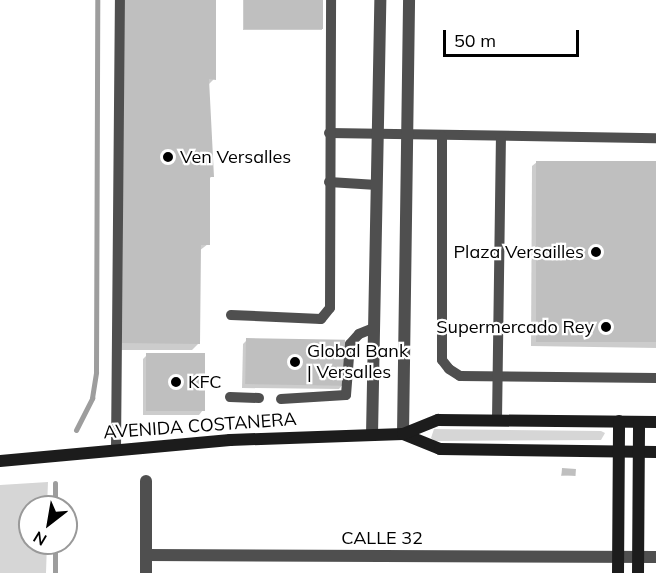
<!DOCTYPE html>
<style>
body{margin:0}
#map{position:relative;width:656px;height:573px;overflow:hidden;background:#fff;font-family:Mulish,sans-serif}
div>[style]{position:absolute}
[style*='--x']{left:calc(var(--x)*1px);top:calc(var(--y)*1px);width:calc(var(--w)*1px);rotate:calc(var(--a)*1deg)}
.green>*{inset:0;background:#d6d6d6}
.shadow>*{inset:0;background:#0003;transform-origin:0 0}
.stream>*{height:5px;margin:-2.5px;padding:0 2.5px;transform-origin:2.5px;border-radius:2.5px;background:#9d9d9d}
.building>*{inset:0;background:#bfbfbf;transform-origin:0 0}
.lane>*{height:10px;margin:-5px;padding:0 5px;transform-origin:5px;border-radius:5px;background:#4f4f4f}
.street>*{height:12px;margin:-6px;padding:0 6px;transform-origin:6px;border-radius:6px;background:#4f4f4f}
.secondary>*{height:12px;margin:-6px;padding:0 6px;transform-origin:6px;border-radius:6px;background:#1c1c1c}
.dots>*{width:16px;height:16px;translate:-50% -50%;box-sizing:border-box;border:3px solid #fff;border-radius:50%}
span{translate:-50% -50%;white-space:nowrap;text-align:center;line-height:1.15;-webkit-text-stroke:4.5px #fff;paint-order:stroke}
.poi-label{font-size:18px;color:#000}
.left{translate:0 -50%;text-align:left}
.right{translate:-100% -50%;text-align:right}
.street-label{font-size:18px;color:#000}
.north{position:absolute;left:18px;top:495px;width:60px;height:60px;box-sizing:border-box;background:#fff;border:2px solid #999;border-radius:50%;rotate:211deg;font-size:16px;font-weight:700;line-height:24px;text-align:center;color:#000}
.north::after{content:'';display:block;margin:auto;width:21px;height:27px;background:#000;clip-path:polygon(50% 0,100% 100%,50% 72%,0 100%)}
.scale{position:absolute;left:443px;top:30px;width:136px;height:27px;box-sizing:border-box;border:3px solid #000;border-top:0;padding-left:8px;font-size:18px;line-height:21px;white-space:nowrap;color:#000;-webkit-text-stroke:4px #fff;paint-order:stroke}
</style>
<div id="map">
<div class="green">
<i style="clip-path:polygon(434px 429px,601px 431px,605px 433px,601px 440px,434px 441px,431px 438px)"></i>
<i style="clip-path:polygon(48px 482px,47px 507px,30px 507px,30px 543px,47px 543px,46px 573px,0 573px,0 485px)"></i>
</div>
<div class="shadow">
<i style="clip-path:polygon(215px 0,214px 79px,208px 85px,212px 176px,208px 180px,208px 244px,199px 251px,199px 343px,192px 350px,116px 350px)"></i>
<i style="left:243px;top:0;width:79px;height:30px"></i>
<i style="clip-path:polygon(537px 162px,656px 164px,656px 348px,531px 346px,532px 166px)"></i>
<i style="clip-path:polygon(247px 340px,343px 384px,339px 389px,242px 388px,243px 344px)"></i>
<i style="clip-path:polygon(147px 355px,203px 410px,199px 415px,143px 415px,143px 359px)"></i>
<i style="clip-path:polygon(563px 470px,574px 475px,561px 476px)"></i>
</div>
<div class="stream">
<i style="--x:76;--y:430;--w:36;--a:-63"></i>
<i style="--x:92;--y:398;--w:26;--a:-81"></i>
<i style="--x:96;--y:372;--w:372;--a:-89.8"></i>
<i style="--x:55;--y:483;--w:24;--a:90"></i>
<i style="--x:55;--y:543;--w:30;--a:90"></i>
</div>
<div class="building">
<i style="clip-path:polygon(123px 0,216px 0,216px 80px,209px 79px,214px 177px,210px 177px,210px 245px,201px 245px,200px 344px,122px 343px)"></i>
<i style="left:244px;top:0;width:79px;height:29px"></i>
<i style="left:536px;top:161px;width:120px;height:181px"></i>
<i style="left:246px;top:338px;width:99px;height:46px;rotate:1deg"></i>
<i style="left:146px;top:353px;width:59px;height:58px"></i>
<i style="left:562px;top:468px;width:14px;height:7px;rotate:4deg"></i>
</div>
<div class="lane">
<i style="--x:329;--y:133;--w:327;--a:0.9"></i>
<i style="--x:442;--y:136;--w:224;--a:90"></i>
<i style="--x:442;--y:360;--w:11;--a:52"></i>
<i style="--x:449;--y:369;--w:13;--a:32"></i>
<i style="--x:460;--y:376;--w:196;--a:0.6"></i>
<i style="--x:329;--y:182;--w:48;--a:3.6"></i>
<i style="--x:231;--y:315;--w:90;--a:2.5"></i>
<i style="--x:321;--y:319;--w:14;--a:-51"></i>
<i style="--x:330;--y:308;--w:308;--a:-89.8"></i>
<i style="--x:230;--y:397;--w:29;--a:2"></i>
<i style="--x:281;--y:399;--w:65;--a:-3.5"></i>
<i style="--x:346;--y:395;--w:51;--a:-85.5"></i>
<i style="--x:350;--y:344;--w:13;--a:-48"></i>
<i style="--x:359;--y:334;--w:16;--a:-22"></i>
<i style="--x:497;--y:420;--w:283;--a:-89.2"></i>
<i style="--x:116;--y:449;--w:449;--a:-89.5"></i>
</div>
<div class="street">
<i style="--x:403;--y:434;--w:434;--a:-89.2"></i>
<i style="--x:372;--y:435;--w:435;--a:-88.9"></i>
<i style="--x:146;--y:555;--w:510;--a:0.22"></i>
<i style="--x:146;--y:573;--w:92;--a:-90"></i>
</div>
<div class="secondary">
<i style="--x:403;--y:434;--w:40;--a:22"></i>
<i style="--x:440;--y:449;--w:216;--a:0.8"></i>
<i style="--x:0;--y:461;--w:231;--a:-5.2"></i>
<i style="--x:230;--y:440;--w:173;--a:-2"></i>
<i style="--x:403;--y:434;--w:38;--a:-22"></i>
<i style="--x:438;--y:420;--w:218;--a:0.5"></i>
<i style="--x:618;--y:573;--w:152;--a:-89.6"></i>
<i style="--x:638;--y:573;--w:151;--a:-89.6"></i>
</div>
<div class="dots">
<i style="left:168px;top:157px;background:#000"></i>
<i style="left:596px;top:252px;background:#000"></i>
<i style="left:606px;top:327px;background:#000"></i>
<i style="left:295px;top:362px;background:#000"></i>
<i style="left:176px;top:382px;background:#000"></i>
</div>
<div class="poi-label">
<span class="left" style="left:180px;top:157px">Ven Versalles</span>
<span class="right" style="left:584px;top:252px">Plaza Versailles</span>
<span class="right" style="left:594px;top:327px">Supermercado Rey</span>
<span class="left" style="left:307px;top:362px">Global Bank<br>| Versalles</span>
<span class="left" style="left:188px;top:382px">KFC</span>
</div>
<div class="street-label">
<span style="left:200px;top:426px;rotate:-4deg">AVENIDA COSTANERA</span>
<span style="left:382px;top:538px">CALLE 32</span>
</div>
<div class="north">N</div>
<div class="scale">50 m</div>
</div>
